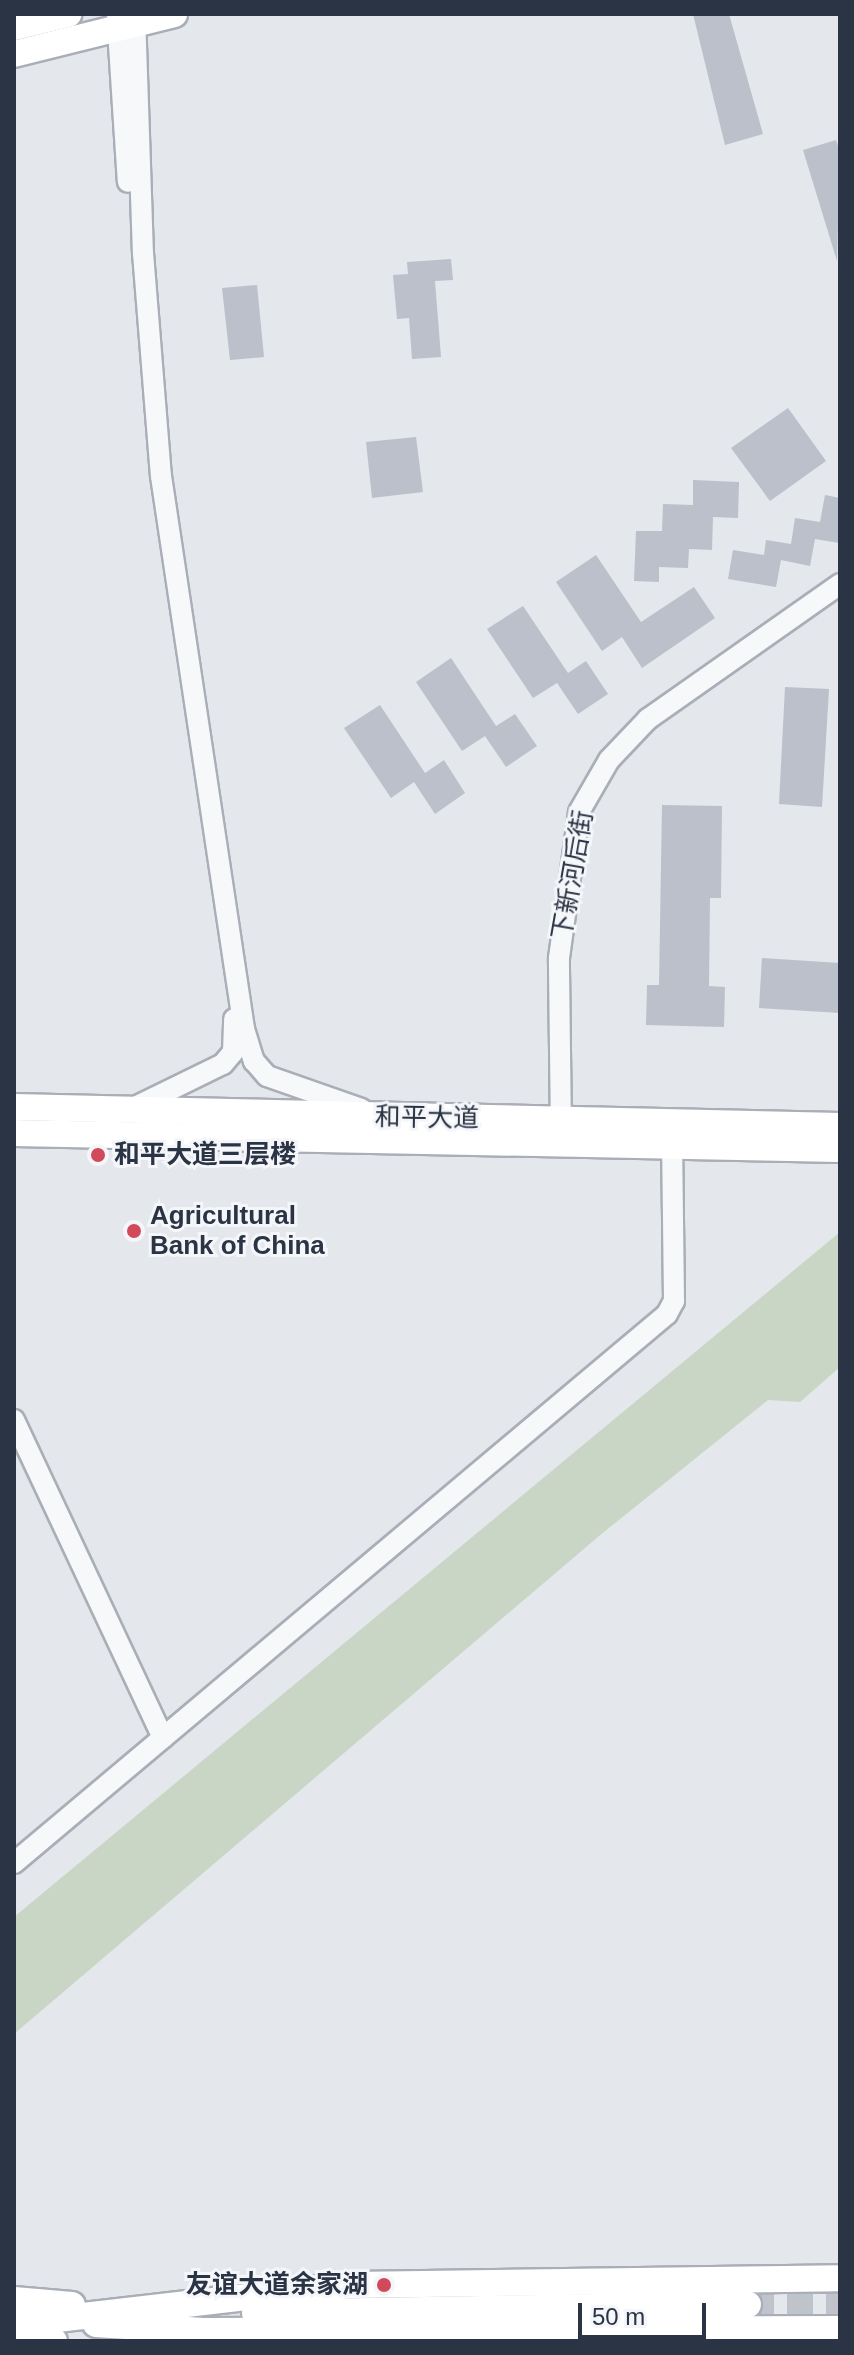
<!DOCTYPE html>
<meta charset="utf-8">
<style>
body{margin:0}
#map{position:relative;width:854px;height:2355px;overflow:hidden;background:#e4e7ec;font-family:Helvetica,"Noto Sans SC",sans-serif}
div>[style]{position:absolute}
.green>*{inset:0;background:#c9d6c5}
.building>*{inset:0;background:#bbc0ca}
.major-tunnel>*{height:26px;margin-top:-13px;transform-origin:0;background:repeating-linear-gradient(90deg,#bfc3cb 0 26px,transparent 0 39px)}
.roads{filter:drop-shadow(2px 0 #a9aeb7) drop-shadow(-2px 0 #a9aeb7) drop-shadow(0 2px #a9aeb7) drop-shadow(0 -2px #a9aeb7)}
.minor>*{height:20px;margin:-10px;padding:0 10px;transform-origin:10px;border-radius:10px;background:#f7f8fa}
.major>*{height:26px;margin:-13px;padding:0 13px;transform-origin:13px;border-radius:13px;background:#fff}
.dots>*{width:22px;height:22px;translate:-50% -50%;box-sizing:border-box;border:4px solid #f4f6f9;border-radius:50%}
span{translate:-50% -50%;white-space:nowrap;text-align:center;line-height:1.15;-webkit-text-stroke:6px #f4f6f9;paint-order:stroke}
.street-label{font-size:26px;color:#2b3445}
.poi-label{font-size:26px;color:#2b3445;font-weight:700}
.left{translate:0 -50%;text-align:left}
.right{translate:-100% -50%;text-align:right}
.frame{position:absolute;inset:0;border:16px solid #2b3445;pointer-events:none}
.scale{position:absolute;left:578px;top:2303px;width:128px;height:36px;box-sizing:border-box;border:4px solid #2b3445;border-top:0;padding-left:10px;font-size:24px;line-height:28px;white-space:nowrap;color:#2b3445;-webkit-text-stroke:6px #f4f6f9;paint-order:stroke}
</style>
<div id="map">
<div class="green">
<div style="clip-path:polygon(840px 1232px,840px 1367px,800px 1402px,768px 1400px,599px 1536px,14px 2034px,14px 1917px)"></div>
</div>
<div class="building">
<div style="clip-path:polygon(693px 14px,729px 14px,763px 134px,725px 145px)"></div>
<div style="clip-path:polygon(836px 140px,840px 152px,837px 261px,803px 150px)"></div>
<div style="clip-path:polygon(451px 259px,453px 280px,435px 281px,441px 357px,412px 359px,409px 318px,397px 319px,393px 275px,408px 274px,407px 262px)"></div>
<div style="clip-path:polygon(257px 285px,264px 357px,230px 360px,222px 288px)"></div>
<div style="clip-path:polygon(788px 408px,826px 461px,770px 501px,731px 448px)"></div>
<div style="clip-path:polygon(416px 437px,423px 492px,372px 498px,366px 442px)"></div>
<div style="clip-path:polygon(693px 480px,739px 482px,738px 518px,713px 517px,712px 550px,689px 549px,688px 568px,659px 567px,659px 582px,634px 581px,636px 531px,662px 531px,663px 504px,693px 505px)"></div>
<div style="clip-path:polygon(825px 495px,840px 498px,839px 543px,815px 539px,810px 566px,781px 560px,776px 587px,728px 579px,733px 550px,764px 555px,766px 540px,791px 544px,795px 518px,820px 522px)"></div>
<div style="clip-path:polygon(596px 555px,641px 622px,694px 587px,715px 618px,642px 668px,622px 637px,602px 651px,556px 582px)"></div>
<div style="clip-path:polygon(523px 606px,568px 673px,586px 661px,608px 694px,578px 714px,557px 683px,533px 698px,487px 629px)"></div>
<div style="clip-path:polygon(451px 658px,496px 726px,515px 714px,537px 746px,506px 767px,485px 736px,462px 751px,416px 682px)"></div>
<div style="clip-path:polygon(785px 687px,829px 689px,822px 807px,779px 804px)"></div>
<div style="clip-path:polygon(380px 705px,425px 773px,444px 760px,465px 793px,435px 814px,414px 782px,391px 798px,344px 728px)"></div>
<div style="clip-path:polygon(662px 805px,722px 806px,721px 898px,710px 898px,709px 986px,725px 987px,724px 1027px,646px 1025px,647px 985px,659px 985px)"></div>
<div style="clip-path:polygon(762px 958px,840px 963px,840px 1013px,759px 1008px)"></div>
</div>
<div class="major-tunnel">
<div style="left:748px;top:2304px;width:92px;rotate:-0.6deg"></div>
</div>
<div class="roads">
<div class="minor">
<div style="left:117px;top:14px;width:168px;rotate:86.3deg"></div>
<div style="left:135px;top:14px;width:239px;rotate:88.1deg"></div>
<div style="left:143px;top:253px;width:224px;rotate:85.4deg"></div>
<div style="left:161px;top:476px;width:559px;rotate:81.46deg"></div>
<div style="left:244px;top:1029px;width:34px;rotate:73deg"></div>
<div style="left:254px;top:1061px;width:20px;rotate:49deg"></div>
<div style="left:267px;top:1076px;width:100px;rotate:19.3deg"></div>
<div style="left:131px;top:1109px;width:102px;rotate:-26.1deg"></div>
<div style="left:223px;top:1064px;width:16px;rotate:-50deg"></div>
<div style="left:233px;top:1052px;width:33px;rotate:-88deg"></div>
<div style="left:561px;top:1132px;width:174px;rotate:-90.7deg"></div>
<div style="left:559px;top:958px;width:147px;rotate:-82.2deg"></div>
<div style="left:579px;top:812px;width:60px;rotate:-60deg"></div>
<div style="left:609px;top:760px;width:57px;rotate:-46.4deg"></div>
<div style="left:648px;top:719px;width:235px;rotate:-35.1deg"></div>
<div style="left:14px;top:1420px;width:351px;rotate:64.9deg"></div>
<div style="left:14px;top:1863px;width:853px;rotate:-40.05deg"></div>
<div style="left:667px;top:1314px;width:15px;rotate:-62deg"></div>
<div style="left:674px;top:1301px;width:155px;rotate:-90.7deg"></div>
</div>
<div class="major">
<div style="left:14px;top:27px;width:56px;rotate:-13.5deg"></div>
<div style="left:14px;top:54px;width:165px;rotate:-14deg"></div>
<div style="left:14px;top:1107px;width:826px;rotate:1.32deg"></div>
<div style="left:14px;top:1133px;width:826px;rotate:1.11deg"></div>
<div style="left:14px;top:2300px;width:58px;rotate:4.9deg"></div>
<div style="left:255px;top:2313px;width:493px;rotate:-1deg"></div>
<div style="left:14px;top:2324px;width:340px;rotate:-6.6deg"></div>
<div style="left:352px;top:2285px;width:488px;rotate:-0.8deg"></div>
<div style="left:96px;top:2324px;width:107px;rotate:3.7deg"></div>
<div style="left:203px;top:2331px;width:637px;rotate:-0.18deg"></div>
<div style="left:14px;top:2338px;width:40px;rotate:4.3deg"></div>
</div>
</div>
<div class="dots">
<div style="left:98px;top:1155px;background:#d1495b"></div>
<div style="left:134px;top:1231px;background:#d1495b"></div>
<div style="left:384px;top:2285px;background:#d1495b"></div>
</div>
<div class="street-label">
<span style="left:573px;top:875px;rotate:-80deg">下新河后街</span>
<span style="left:427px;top:1118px;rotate:1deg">和平大道</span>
</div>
<div class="poi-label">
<span class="left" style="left:114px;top:1155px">和平大道三层楼</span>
<span class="left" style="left:150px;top:1231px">Agricultural<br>Bank of China</span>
<span class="right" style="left:368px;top:2285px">友谊大道余家湖</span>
</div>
<div class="frame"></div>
<div class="scale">50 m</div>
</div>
